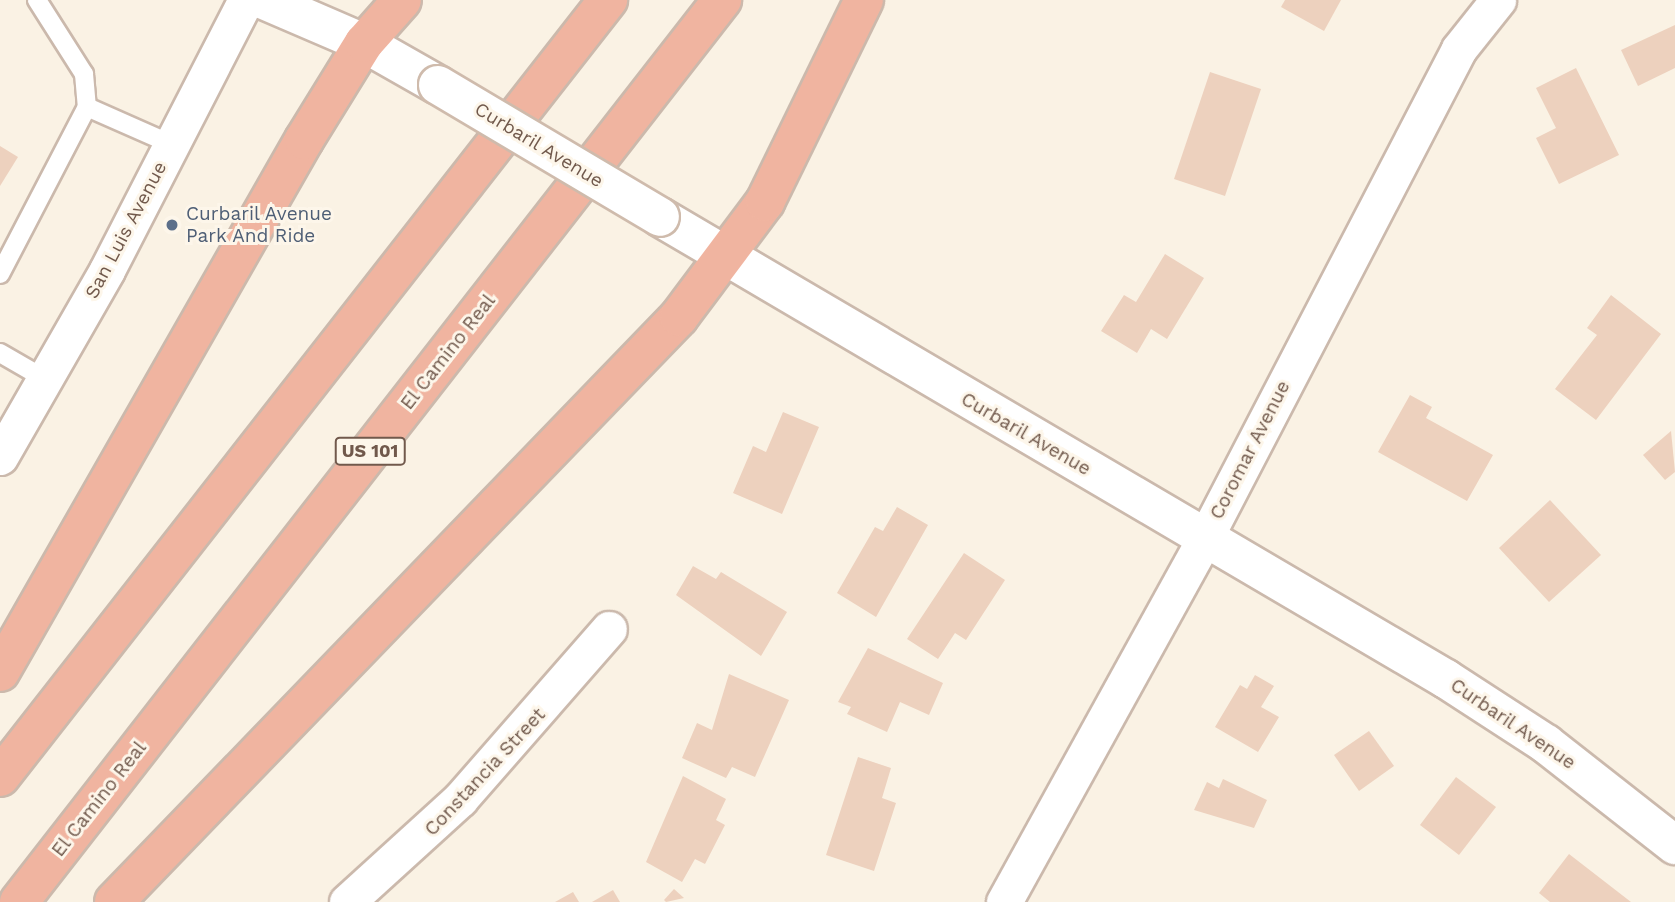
<!DOCTYPE html>
<style>
body{margin:0}
#map{position:relative;width:1675px;height:902px;overflow:hidden;background:#faf2e4;font-family:"Work Sans",sans-serif}
div>[style]{position:absolute}
.building>*{inset:0;background:#edd1be}
.roads{filter:drop-shadow(2px 0 #cbb9ac) drop-shadow(-2px 0 #cbb9ac) drop-shadow(0 2px #cbb9ac) drop-shadow(0 -2px #cbb9ac)}
.service>*{height:18px;margin:-9px;padding:0 9px;transform-origin:9px;border-radius:9px;background:#fff}
.minor>*{height:35px;margin:-17.5px;padding:0 17.5px;transform-origin:17.5px;border-radius:17.5px;background:#fff}
.secondary>*{height:38px;margin:-19px;padding:0 19px;transform-origin:19px;border-radius:19px;background:#fff}
.motorway>*{height:38px;margin:-19px;padding:0 19px;transform-origin:19px;border-radius:19px;background:#f0b4a0}
.bridges{filter:drop-shadow(2px 0 #cfbbac) drop-shadow(-2px 0 #cfbbac) drop-shadow(0 2px #cfbbac) drop-shadow(0 -2px #cfbbac)}
.secondary-bridge>*{height:38px;margin:-19px;padding:0 19px;transform-origin:19px;border-radius:19px;background:#fff}
.dots>*{width:19px;height:19px;translate:-50% -50%;box-sizing:border-box;border:4px solid #fdf6ea;border-radius:50%}
span{translate:-50% -50%;white-space:nowrap;text-align:center;line-height:1.15;-webkit-text-stroke:6px #fdf6ea;paint-order:stroke}
.shield-label span{padding:2px 5px;background:#fdf6ea;border:2px solid;border-radius:5px;-webkit-text-stroke-width:0}
.shield-label{font-size:18px;color:#71594c;font-weight:700}
.street-label{font-size:19px;color:#71594c}
.service-label{font-size:19px;color:#4e5e75}
.left{translate:0 -50%;text-align:left}
</style>
<div id="map">
<div class="building">
<div style="clip-path:polygon(1285px 0,1341px 0,1324px 31px,1281px 7px)"></div>
<div style="clip-path:polygon(1675px 25px,1675px 68px,1638px 86px,1621px 50px)"></div>
<div style="clip-path:polygon(1576px 68px,1619px 155px,1559px 184px,1536px 138px,1556px 128px,1536px 88px)"></div>
<div style="clip-path:polygon(1210px 72px,1261px 89px,1225px 196px,1174px 179px)"></div>
<div style="clip-path:polygon(0 146px,18px 157px,0 186px)"></div>
<div style="clip-path:polygon(1165px 254px,1204px 278px,1167px 339px,1151px 329px,1137px 353px,1101px 331px,1124px 295px,1136px 302px)"></div>
<div style="clip-path:polygon(1611px 295px,1661px 334px,1596px 420px,1555px 389px,1597px 335px,1587px 328px)"></div>
<div style="clip-path:polygon(1410px 395px,1432px 407px,1426px 418px,1493px 455px,1467px 501px,1378px 452px)"></div>
<div style="clip-path:polygon(783px 412px,819px 427px,782px 514px,733px 493px,753px 446px,766px 452px)"></div>
<div style="clip-path:polygon(1671px 431px,1675px 472px,1665px 480px,1643px 455px)"></div>
<div style="clip-path:polygon(1550px 500px,1601px 555px,1549px 602px,1499px 548px)"></div>
<div style="clip-path:polygon(897px 507px,928px 525px,876px 617px,837px 593px,875px 527px,883px 531px)"></div>
<div style="clip-path:polygon(964px 553px,1005px 580px,966px 640px,955px 633px,938px 659px,907px 639px)"></div>
<div style="clip-path:polygon(693px 566px,716px 579px,721px 572px,787px 612px,761px 656px,676px 595px)"></div>
<div style="clip-path:polygon(868px 648px,943px 683px,929px 715px,900px 702px,887px 732px,847px 714px,851px 707px,838px 702px)"></div>
<div style="clip-path:polygon(729px 674px,789px 700px,755px 777px,732px 767px,726px 778px,682px 758px,697px 723px,712px 730px)"></div>
<div style="clip-path:polygon(1255px 675px,1274px 686px,1261px 707px,1279px 717px,1258px 752px,1215px 727px,1240px 685px,1247px 689px)"></div>
<div style="clip-path:polygon(1369px 731px,1394px 766px,1359px 791px,1334px 755px)"></div>
<div style="clip-path:polygon(858px 757px,891px 768px,882px 798px,896px 803px,874px 871px,826px 855px)"></div>
<div style="clip-path:polygon(683px 776px,726px 799px,716px 820px,725px 825px,705px 864px,695px 859px,682px 882px,646px 862px)"></div>
<div style="clip-path:polygon(1456px 777px,1496px 807px,1459px 855px,1420px 825px)"></div>
<div style="clip-path:polygon(1223px 779px,1267px 800px,1254px 828px,1194px 810px,1207px 782px,1219px 788px)"></div>
<div style="clip-path:polygon(1569px 854px,1631px 902px,1550px 902px,1539px 893px)"></div>
<div style="clip-path:polygon(674px 889px,684px 898px,666px 902px,664px 900px)"></div>
<div style="clip-path:polygon(613px 890px,620px 902px,592px 902px)"></div>
<div style="clip-path:polygon(573px 892px,579px 902px,555px 902px)"></div>
</div>
<div class="roads">
<div class="service">
<div style="left:37px;top:0;width:88px;rotate:57.6deg"></div>
<div style="left:84px;top:74px;width:33px;rotate:85deg"></div>
<div style="left:87px;top:107px;width:92px;rotate:23.8deg"></div>
<div style="left:0;top:274px;width:188px;rotate:-62.5deg"></div>
<div style="left:0;top:353px;width:52px;rotate:30deg"></div>
</div>
<div class="minor">
<div style="left:0;top:457px;width:215px;rotate:-60.2deg"></div>
<div style="left:107px;top:270px;width:304px;rotate:-62.8deg"></div>
<div style="left:347px;top:902px;width:153px;rotate:-42.3deg"></div>
<div style="left:460px;top:799px;width:226px;rotate:-48.8deg"></div>
<div style="left:1004px;top:902px;width:416px;rotate:-61.1deg"></div>
<div style="left:1205px;top:538px;width:551px;rotate:-62.55deg"></div>
<div style="left:1459px;top:49px;width:63px;rotate:-51.5deg"></div>
</div>
<div class="secondary">
<div style="left:264px;top:0;width:109px;rotate:23.3deg"></div>
<div style="left:364px;top:43px;width:85px;rotate:29.6deg"></div>
<div style="left:660px;top:217px;width:912px;rotate:30.45deg"></div>
<div style="left:1446px;top:679px;width:119px;rotate:33deg"></div>
<div style="left:1546px;top:744px;width:164px;rotate:38.1deg"></div>
</div>
<div class="motorway">
<div style="left:0;top:672px;width:613px;rotate:-60.26deg"></div>
<div style="left:304px;top:140px;width:114px;rotate:-58.3deg"></div>
<div style="left:364px;top:43px;width:57px;rotate:-48.5deg"></div>
<div style="left:0;top:777px;width:987px;rotate:-51.96deg"></div>
<div style="left:19px;top:902px;width:1144px;rotate:-52.07deg"></div>
<div style="left:114px;top:902px;width:813px;rotate:-46deg"></div>
<div style="left:679px;top:317px;width:144px;rotate:-53.2deg"></div>
<div style="left:765px;top:202px;width:225px;rotate:-63.9deg"></div>
</div>
</div>
<div class="bridges">
<div class="secondary-bridge">
<div style="left:438px;top:85px;width:258px;rotate:30.7deg"></div>
</div>
</div>
<div class="dots">
<div style="left:172px;top:225px;background:#5c6f8a"></div>
</div>
<div class="shield-label">
<span style="left:370px;top:451px">US 101</span>
</div>
<div class="street-label">
<span style="left:539px;top:145px;rotate:31deg">Curbaril Avenue</span>
<span style="left:126px;top:230px;rotate:-62deg">San Luis Avenue</span>
<span style="left:448px;top:352px;rotate:-52deg">El Camino Real</span>
<span style="left:1026px;top:434px;rotate:30deg">Curbaril Avenue</span>
<span style="left:1250px;top:450px;rotate:-63deg">Coromar Avenue</span>
<span style="left:1513px;top:724px;rotate:34deg">Curbaril Avenue</span>
<span style="left:485px;top:772px;rotate:-47deg">Constancia Street</span>
<span style="left:99px;top:799px;rotate:-52deg">El Camino Real</span>
</div>
<div class="service-label">
<span class="left" style="left:186px;top:225px">Curbaril Avenue<br>Park And Ride</span>
</div>
</div>
